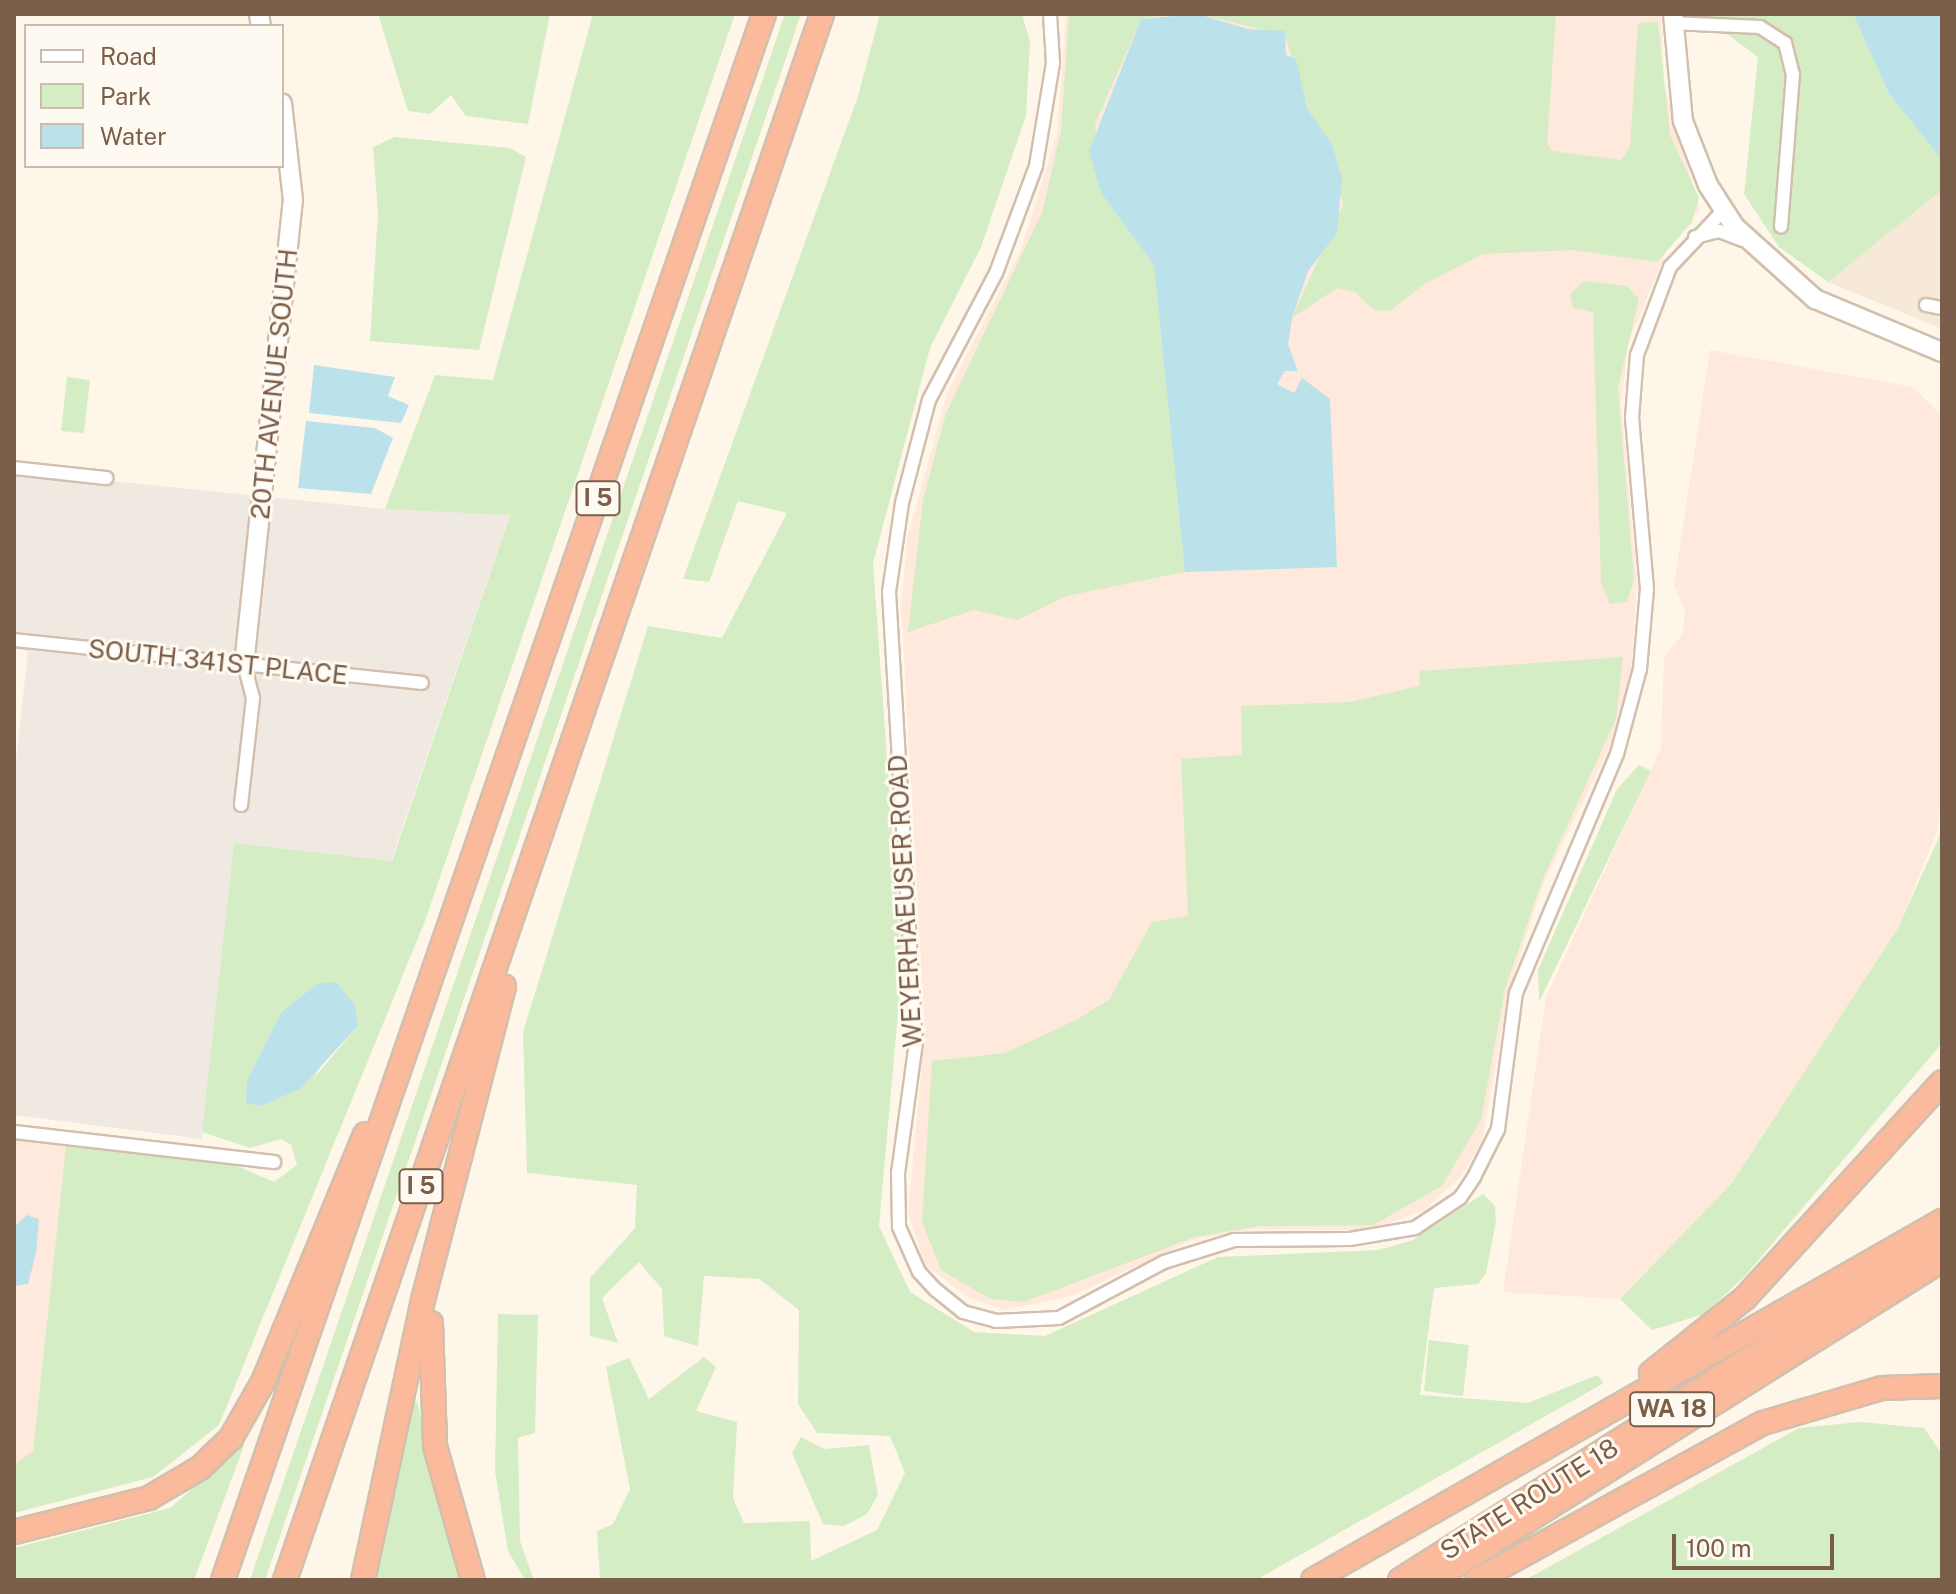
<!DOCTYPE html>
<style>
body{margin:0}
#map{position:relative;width:1956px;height:1594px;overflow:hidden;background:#fef7e9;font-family:"Public Sans",sans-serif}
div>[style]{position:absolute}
.residential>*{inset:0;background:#f6e9d7}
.commercial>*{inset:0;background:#ffe8dc}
.industrial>*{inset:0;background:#efe9e2}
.green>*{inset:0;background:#d4edc5}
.water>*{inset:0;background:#bbe1ea}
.roads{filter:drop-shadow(2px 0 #d2bfad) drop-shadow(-2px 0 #d2bfad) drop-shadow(0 2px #d2bfad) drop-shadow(0 -2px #d2bfad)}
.street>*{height:12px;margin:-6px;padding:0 6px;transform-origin:6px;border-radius:6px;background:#fff}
.secondary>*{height:18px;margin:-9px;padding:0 9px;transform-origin:9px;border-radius:9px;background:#fff}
.highway>*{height:22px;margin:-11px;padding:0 11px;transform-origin:11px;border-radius:11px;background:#fcba9c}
span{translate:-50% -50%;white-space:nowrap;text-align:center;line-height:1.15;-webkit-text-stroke:6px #fffaf1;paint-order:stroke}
.shield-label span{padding:2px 6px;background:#fffaf1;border:2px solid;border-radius:6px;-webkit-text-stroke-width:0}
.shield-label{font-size:24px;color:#7b5e4a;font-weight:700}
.street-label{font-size:26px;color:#7b5e4a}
.frame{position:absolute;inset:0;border:16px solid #7b5e4a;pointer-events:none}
.legend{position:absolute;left:24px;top:24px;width:260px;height:144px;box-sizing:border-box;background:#fffaf1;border:2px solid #cabcae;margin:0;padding:10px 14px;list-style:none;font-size:24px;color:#7b5e4a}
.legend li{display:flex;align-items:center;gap:16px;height:40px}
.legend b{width:40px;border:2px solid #cabcae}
.scale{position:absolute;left:1672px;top:1534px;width:162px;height:36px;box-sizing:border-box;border:4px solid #7b5e4a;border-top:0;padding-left:10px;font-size:24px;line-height:28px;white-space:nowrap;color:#7b5e4a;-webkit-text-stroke:6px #fffaf1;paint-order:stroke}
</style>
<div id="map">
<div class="residential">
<div style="clip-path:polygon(1942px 190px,1942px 329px,1828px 282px)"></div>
</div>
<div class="commercial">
<div style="clip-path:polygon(1066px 14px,1661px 14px,1664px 85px,1700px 210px,1671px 240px,1629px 341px,1621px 401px,1637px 581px,1631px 668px,1618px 729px,1542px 887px,1509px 990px,1482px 1141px,1461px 1177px,1424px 1210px,1370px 1230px,1252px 1229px,1193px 1240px,1074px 1295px,1006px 1310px,969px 1298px,925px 1265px,908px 1213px,925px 1030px,901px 605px,908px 535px,948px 391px,1021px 250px,1057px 134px)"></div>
<div style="clip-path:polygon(1710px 350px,1913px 387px,1942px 415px,1942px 797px,1936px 834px,1898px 928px,1732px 1183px,1620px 1299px,1503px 1292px,1546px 997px,1661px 748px,1664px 658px,1683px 633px,1685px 610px,1674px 585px)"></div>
<div style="clip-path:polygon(14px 1132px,67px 1138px,33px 1452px,14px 1465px)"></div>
</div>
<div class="industrial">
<div style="clip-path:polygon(14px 471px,385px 509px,510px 514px,391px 861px,234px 843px,202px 1139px,14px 1115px,14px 778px,28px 651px,14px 649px)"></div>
</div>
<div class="green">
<div style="clip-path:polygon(378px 14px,550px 14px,528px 124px,466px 116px,451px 95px,430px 114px,408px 111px)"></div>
<div style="clip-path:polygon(evenodd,593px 14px,735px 14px,425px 921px,219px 1425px,153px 1477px,14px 1513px,14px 1465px,33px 1451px,66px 1146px,235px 1165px,274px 1182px,297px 1165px,291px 1145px,281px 1139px,250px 1148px,202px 1132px,234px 843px,392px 861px,510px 515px,385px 509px,435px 375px,493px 380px,593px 14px,355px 1005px,358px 1026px,314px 1078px,355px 1005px)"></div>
<div style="clip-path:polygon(785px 14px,801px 14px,265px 1580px,250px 1580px)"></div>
<div style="clip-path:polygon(880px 14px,1022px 14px,1030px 42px,1026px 116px,981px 247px,930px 348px,873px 563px,902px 968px,879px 1226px,910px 1292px,974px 1332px,1045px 1336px,1218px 1257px,1378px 1250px,1411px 1241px,1483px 1194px,1495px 1206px,1496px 1221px,1486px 1273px,1478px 1284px,1434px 1288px,1420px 1395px,1528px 1403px,1597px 1375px,1604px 1383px,1256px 1580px,600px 1580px,597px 1531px,613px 1524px,630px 1489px,606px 1367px,629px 1358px,649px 1399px,704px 1357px,716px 1367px,696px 1411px,737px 1422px,733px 1498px,744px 1523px,810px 1521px,811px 1561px,877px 1530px,905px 1473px,890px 1436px,817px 1433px,798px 1404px,799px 1310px,759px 1279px,704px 1276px,698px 1346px,664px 1336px,662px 1289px,639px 1262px,602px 1298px,618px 1343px,590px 1336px,590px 1278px,635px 1228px,637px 1185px,527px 1173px,523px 1032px,648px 626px,722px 638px,787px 513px,738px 501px,709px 582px,683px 579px,858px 96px)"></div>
<div style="clip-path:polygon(1069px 14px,1172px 14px,1141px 19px,1095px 124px,1101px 193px,1154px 265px,1185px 572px,1066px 596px,1018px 620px,974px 610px,908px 632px,923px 500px,946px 413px,1043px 210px,1061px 130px)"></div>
<div style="clip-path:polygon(1198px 14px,1556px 14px,1547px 143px,1552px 151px,1621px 160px,1630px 147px,1638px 23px,1658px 22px,1670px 135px,1699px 198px,1692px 222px,1657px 262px,1572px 250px,1483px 254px,1424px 284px,1390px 311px,1374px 310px,1355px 292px,1337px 288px,1292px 318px,1343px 205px,1332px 144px,1307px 109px,1285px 35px)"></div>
<div style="clip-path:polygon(1700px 14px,1853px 14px,1889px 94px,1942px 160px,1942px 190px,1828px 282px,1779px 247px,1744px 194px,1758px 57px)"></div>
<div style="clip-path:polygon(395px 137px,510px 148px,526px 157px,479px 350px,370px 341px,378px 213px,373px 147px)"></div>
<div style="clip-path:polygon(1584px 281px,1627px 286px,1639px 299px,1618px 388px,1634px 580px,1627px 601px,1610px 604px,1601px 583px,1593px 312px,1573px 308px,1570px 294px)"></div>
<div style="clip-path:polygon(67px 377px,90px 380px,84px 433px,61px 431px)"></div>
<div style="clip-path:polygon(1623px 657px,1616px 719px,1542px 881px,1505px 989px,1481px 1120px,1442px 1186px,1373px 1225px,1259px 1226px,1195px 1237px,1024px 1302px,990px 1299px,941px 1270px,922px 1221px,932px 1061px,1005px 1053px,1074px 1021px,1109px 1000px,1152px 922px,1188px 916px,1181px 759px,1242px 755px,1241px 706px,1350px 702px,1419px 686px,1420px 671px)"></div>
<div style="clip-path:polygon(1639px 765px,1651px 771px,1539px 1002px,1538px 970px,1617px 789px)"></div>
<div style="clip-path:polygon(1942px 830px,1942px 1043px,1745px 1276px,1704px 1314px,1652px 1330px,1620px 1299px,1732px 1183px,1898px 928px)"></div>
<div style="clip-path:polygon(498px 1314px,538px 1315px,535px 1433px,518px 1438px,520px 1541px,534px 1580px,525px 1580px,508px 1551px,495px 1471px)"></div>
<div style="clip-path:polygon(1429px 1340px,1469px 1345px,1463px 1396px,1424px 1391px)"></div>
<div style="clip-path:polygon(417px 1401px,462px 1580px,371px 1580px,411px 1403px)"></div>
<div style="clip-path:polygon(1860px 1422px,1924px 1428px,1942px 1454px,1940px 1580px,1525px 1580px,1799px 1428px)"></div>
<div style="clip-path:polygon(801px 1437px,824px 1449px,869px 1445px,878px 1495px,867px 1514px,844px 1526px,823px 1524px,792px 1453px)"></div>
<div style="clip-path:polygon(245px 1443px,194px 1580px,14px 1580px,14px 1548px,170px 1508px)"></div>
</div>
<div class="water">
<div style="clip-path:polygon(1198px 14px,1248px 29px,1285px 31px,1286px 55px,1296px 59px,1307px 109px,1332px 144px,1342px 180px,1337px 233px,1308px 271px,1292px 318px,1288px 344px,1298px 371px,1285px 371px,1277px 384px,1294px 393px,1302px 378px,1330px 399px,1337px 567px,1185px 572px,1154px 265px,1101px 193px,1089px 151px,1141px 19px)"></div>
<div style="clip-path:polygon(1853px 14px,1942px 14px,1942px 160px,1889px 94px)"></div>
<div style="clip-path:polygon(314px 365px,395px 377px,388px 396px,409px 405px,401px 423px,309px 413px)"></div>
<div style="clip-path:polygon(306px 421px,375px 428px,393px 438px,371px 494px,298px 488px)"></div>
<div style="clip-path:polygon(336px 982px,355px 1005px,358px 1026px,300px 1089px,260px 1106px,246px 1103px,247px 1081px,281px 1013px,317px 984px)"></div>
<div style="clip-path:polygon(27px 1215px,39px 1219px,36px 1253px,28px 1284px,14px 1286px,14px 1227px)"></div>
</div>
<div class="roads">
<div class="street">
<div style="left:1050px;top:14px;width:49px;rotate:86.5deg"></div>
<div style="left:1053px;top:63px;width:104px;rotate:99.4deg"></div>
<div style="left:1036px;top:166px;width:114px;rotate:110.5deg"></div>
<div style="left:996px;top:273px;width:144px;rotate:117.8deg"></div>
<div style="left:929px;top:400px;width:106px;rotate:104.7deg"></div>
<div style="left:902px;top:503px;width:90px;rotate:98.3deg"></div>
<div style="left:889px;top:592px;width:451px;rotate:86.6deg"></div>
<div style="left:916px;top:1042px;width:132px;rotate:97.8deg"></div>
<div style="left:898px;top:1173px;width:54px;rotate:88.9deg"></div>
<div style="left:899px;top:1227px;width:49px;rotate:66deg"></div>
<div style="left:919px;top:1272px;width:25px;rotate:47deg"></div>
<div style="left:936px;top:1290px;width:35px;rotate:39deg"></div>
<div style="left:963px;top:1312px;width:34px;rotate:15deg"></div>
<div style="left:996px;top:1321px;width:63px;rotate:-2.7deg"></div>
<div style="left:1059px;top:1318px;width:119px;rotate:-28.1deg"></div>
<div style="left:1164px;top:1262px;width:73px;rotate:-17.4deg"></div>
<div style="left:1234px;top:1240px;width:116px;rotate:-0.5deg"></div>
<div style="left:1350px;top:1239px;width:66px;rotate:-9.6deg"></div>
<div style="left:1415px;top:1228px;width:54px;rotate:-33.7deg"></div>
<div style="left:1460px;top:1198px;width:25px;rotate:-56deg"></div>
<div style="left:1474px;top:1177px;width:54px;rotate:-63.4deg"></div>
<div style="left:1498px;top:1129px;width:137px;rotate:-82.5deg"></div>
<div style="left:1516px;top:993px;width:259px;rotate:-67.1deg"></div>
<div style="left:1617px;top:754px;width:88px;rotate:-74.9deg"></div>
<div style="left:1640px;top:669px;width:80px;rotate:-85deg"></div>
<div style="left:1647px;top:589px;width:172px;rotate:-95deg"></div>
<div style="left:1632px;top:418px;width:63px;rotate:-85.5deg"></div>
<div style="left:1637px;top:355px;width:94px;rotate:-69.4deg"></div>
<div style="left:1670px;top:267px;width:77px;rotate:-46.6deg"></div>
<div style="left:1672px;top:23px;width:88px;rotate:2.6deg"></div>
<div style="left:1760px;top:27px;width:30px;rotate:33deg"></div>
<div style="left:1785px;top:43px;width:32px;rotate:76deg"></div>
<div style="left:1793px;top:74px;width:153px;rotate:94.5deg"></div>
<div style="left:1695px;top:237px;width:25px;rotate:-14deg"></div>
<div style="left:1719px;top:231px;width:25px;rotate:21deg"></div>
<div style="left:1926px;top:305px;width:16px;rotate:11deg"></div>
<div style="left:14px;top:468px;width:93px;rotate:6.2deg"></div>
<div style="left:14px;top:640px;width:410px;rotate:6deg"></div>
<div style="left:241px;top:805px;width:108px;rotate:-83.6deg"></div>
<div style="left:253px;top:698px;width:34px;rotate:-105deg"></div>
<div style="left:14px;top:1132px;width:262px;rotate:6.6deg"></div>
</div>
<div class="secondary">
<div style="left:259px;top:14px;width:12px;rotate:81deg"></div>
<div style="left:1673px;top:14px;width:107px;rotate:84.7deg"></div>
<div style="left:1683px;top:121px;width:69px;rotate:68.7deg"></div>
<div style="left:1708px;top:185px;width:50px;rotate:57.3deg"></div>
<div style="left:1735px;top:227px;width:108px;rotate:42deg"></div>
<div style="left:1815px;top:299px;width:138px;rotate:22.7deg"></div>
<div style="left:244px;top:665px;width:468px;rotate:-84deg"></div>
<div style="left:293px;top:200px;width:97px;rotate:-96.5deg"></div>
</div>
<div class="highway">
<div style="left:431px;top:1323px;width:123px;rotate:88.1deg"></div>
<div style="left:435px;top:1446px;width:139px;rotate:74.2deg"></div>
<div style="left:1651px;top:1373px;width:120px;rotate:-38.6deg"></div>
<div style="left:1745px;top:1298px;width:292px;rotate:-47.6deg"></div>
<div style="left:14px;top:1532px;width:139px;rotate:-14.1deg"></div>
<div style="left:149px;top:1498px;width:59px;rotate:-30.5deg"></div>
<div style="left:200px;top:1468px;width:43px;rotate:-44.1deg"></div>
<div style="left:231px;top:1438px;width:64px;rotate:-60.3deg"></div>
<div style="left:263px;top:1382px;width:268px;rotate:-67.6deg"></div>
<div style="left:223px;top:1580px;width:1657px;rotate:-70.94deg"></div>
<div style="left:285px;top:1580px;width:1656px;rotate:-71.07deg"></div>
<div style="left:363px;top:1580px;width:286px;rotate:-77.9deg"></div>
<div style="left:423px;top:1300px;width:324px;rotate:-75.5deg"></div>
<div style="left:1313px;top:1580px;width:724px;rotate:-29.72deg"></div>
<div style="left:1400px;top:1580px;width:633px;rotate:-32.41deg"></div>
<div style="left:1433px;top:1580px;width:601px;rotate:-32.16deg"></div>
<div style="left:1477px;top:1580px;width:326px;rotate:-28.8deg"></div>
<div style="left:1763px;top:1423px;width:124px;rotate:-16.4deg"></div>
<div style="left:1882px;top:1388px;width:60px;rotate:-1.9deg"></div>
</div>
</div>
<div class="shield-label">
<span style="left:598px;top:498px">I 5</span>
<span style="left:421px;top:1186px">I 5</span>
<span style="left:1672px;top:1409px">WA 18</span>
</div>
<div class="street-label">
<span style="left:274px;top:384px;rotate:-84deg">20TH AVENUE SOUTH</span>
<span style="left:218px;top:662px;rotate:6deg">SOUTH 341ST PLACE</span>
<span style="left:905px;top:901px;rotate:-93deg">WEYERHAEUSER ROAD</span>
<span style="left:1529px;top:1499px;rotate:-32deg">STATE ROUTE 18</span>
</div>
<div class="frame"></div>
<ul class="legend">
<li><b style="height:10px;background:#fff"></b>Road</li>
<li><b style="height:22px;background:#d4edc5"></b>Park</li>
<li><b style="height:22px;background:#bbe1ea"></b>Water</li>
</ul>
<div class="scale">100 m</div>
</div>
